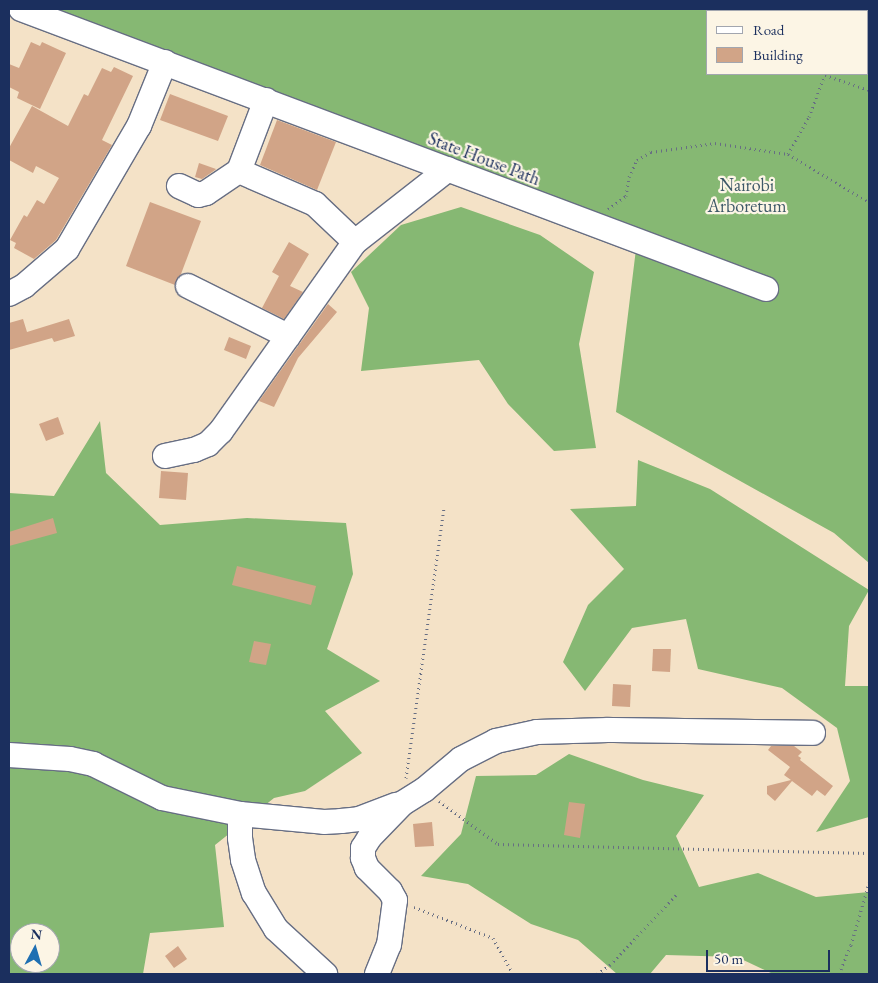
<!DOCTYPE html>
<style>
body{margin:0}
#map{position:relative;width:878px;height:983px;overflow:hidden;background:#f4e2c7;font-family:"EB Garamond",serif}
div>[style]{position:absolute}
.forest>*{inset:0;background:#86b873}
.building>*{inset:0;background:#d1a487}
.path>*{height:3px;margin-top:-1.5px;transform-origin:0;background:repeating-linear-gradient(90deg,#676e83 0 1px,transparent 0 5px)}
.roads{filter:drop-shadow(1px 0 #676e83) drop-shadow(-1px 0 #676e83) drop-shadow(0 1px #676e83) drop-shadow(0 -1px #676e83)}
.minor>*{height:24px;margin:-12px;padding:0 12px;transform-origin:12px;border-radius:12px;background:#fff}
span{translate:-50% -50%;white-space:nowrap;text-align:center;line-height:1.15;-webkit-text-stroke:4.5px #fcf5e5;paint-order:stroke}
.street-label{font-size:18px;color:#1b2f5e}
.park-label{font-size:18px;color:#3e5968}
.frame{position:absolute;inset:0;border:10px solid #1b2f5e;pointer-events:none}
.legend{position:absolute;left:706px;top:10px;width:162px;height:65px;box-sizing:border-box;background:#fcf5e5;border:1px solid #a2a6af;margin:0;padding:6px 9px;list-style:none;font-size:15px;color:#1b2f5e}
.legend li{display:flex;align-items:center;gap:10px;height:25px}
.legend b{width:25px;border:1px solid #a2a6af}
.north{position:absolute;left:10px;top:923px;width:50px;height:50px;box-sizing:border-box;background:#fcf5e5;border:1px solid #a2a6af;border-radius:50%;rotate:6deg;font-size:14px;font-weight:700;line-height:20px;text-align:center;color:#1b2f5e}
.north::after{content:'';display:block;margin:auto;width:18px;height:22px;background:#1f6fb2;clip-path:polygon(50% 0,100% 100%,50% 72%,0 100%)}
.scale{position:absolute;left:706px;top:950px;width:124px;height:22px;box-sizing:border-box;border:2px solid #1b2f5e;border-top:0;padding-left:6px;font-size:15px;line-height:18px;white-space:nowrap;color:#1b2f5e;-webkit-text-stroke:4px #fcf5e5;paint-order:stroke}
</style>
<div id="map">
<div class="forest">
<div style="clip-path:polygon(evenodd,30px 9px,869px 9px,869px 563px,834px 533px,616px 412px,636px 249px,30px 9px,707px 11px,867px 11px,867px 74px,707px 74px,707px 11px)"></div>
<div style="clip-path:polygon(461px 207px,540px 235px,594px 272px,579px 344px,596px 448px,554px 451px,508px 404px,479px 360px,361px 371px,369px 308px,351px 272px,401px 225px)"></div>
<div style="clip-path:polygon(evenodd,100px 421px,106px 473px,160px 525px,247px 518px,346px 523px,353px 574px,327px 649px,380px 681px,325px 711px,362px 753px,305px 791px,274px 798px,215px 845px,224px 927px,150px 933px,143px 974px,9px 974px,9px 493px,54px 496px,100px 421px,20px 933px,50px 933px,50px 963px,20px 963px,20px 933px)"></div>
<div style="clip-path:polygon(638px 460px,710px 489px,869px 590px,849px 626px,845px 686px,869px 686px,869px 817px,816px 832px,850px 781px,837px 728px,782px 688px,698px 669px,686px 619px,632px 628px,585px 691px,563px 662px,588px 605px,624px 569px,570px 509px,636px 506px)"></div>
<div style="clip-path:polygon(569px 754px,643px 780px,704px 795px,676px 836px,699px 887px,758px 873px,816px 897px,869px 892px,869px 974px,773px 974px,737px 957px,666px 955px,650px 974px,617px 974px,578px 940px,531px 924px,468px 884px,421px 876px,461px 834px,476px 776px,536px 775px)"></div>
</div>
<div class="building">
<div style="clip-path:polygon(31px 42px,40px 46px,42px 42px,66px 53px,40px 109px,17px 98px,19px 92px,9px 87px,9px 64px,19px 68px)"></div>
<div style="clip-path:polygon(114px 67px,133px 76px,102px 140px,112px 145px,56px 240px,34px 259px,14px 248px,16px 243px,10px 240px,24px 215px,27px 217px,37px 200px,44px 204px,59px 178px,36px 166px,33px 173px,9px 160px,9px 148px,32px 106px,68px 126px,84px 94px,88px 96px,102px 68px,111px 72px)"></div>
<div style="clip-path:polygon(170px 94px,228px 116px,218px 141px,160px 120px)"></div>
<div style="clip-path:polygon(277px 120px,336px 142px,317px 190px,260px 165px)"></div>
<div style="clip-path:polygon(199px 163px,216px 169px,215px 170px,202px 179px,195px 177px)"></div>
<div style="clip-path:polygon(150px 202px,201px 221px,181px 274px,175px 285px,126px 266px)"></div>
<div style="clip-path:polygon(289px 242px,309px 254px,290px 286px,303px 292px,284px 319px,262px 308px,279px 276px,272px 272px)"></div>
<div style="clip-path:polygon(328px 304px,337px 312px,298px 358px,274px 407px,259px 401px)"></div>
<div style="clip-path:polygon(23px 319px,27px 332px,69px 319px,75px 336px,54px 342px,52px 338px,9px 350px,9px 323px)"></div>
<div style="clip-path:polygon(229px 337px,251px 346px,246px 359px,224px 350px)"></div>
<div style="clip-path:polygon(58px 417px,64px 434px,46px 441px,39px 424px)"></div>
<div style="clip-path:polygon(161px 471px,188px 473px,186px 500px,159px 498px)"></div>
<div style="clip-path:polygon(53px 518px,57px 533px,9px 546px,9px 532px)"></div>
<div style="clip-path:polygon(237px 566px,316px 586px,311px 605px,232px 585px)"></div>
<div style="clip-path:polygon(254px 641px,271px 644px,266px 665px,249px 662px)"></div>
<div style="clip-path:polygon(653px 649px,671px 649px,670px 672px,652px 671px)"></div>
<div style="clip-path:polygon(613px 684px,631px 685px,630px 707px,612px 706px)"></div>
<div style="clip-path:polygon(771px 746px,794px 746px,802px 752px,798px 756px,801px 758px,800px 760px,833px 786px,825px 796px,817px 790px,812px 796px,792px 781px,775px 801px,767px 794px,767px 786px,791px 780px,784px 775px,790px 767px,768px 750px)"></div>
<div style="clip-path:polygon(569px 802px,585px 804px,580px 838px,564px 835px)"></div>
<div style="clip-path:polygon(432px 822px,434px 846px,415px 847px,413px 824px)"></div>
<div style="clip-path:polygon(178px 946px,187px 959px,174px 968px,165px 956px)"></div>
</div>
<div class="path">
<div style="left:867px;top:21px;width:2px;rotate:-27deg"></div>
<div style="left:825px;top:75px;width:46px;rotate:18.8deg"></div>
<div style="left:788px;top:154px;width:43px;rotate:-60.4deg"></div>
<div style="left:809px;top:117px;width:46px;rotate:-69.6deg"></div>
<div style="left:608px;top:209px;width:22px;rotate:-36deg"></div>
<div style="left:626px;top:196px;width:19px;rotate:-81deg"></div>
<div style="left:629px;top:177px;width:19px;rotate:-65deg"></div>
<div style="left:637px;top:160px;width:16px;rotate:-30deg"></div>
<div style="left:651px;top:152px;width:65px;rotate:-8deg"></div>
<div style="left:715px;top:143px;width:74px;rotate:8.6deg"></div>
<div style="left:788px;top:154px;width:94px;rotate:30.7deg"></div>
<div style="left:406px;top:778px;width:273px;rotate:-82deg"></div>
<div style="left:439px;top:801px;width:73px;rotate:36.1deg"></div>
<div style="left:498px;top:844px;width:371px;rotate:1.4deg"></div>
<div style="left:414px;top:907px;width:85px;rotate:21.4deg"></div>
<div style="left:493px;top:938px;width:41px;rotate:60.9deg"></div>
<div style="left:597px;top:974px;width:16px;rotate:-35deg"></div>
<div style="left:610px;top:965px;width:98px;rotate:-46.7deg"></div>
<div style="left:839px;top:974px;width:31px;rotate:-68deg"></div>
<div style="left:851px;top:945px;width:65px;rotate:-73.8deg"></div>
</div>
<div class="roads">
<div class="minor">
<div style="left:21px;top:9px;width:796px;rotate:20.6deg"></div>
<div style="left:266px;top:100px;width:76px;rotate:110.8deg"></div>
<div style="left:239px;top:171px;width:83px;rotate:23.5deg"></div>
<div style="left:315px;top:204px;width:55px;rotate:43.5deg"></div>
<div style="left:355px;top:242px;width:118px;rotate:-38.1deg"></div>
<div style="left:179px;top:186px;width:21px;rotate:25deg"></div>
<div style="left:198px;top:195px;width:8px;rotate:-14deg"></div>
<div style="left:206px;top:193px;width:40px;rotate:-34deg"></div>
<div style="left:188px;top:286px;width:112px;rotate:26.6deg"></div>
<div style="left:9px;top:294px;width:17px;rotate:-28deg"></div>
<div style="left:24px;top:286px;width:57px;rotate:-40.7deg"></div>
<div style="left:67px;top:249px;width:143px;rotate:-59.7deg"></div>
<div style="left:139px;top:126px;width:69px;rotate:-67.9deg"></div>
<div style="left:165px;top:456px;width:30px;rotate:-12deg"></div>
<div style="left:194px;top:450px;width:15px;rotate:-23deg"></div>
<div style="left:208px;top:444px;width:18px;rotate:-45deg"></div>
<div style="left:221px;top:431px;width:232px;rotate:-54.7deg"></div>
<div style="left:9px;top:755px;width:61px;rotate:3.8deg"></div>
<div style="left:70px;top:759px;width:24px;rotate:12deg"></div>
<div style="left:93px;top:764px;width:77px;rotate:26.2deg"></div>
<div style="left:162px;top:798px;width:80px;rotate:11.6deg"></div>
<div style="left:240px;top:814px;width:84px;rotate:5.4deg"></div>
<div style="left:324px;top:822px;width:17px;rotate:-3deg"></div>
<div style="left:341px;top:821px;width:18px;rotate:-6deg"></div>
<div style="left:359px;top:819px;width:40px;rotate:-21deg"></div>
<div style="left:240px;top:814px;width:24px;rotate:90deg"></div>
<div style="left:240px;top:838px;width:22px;rotate:82deg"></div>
<div style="left:243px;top:860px;width:35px;rotate:72deg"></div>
<div style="left:254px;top:893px;width:42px;rotate:58.6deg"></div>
<div style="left:276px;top:929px;width:67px;rotate:42.6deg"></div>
<div style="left:377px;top:974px;width:31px;rotate:-68deg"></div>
<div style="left:389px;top:945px;width:45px;rotate:-82.4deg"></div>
<div style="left:395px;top:900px;width:10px;rotate:-119deg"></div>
<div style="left:390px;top:891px;width:33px;rotate:-135deg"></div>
<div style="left:367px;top:868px;width:11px;rotate:-112deg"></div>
<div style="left:363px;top:858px;width:10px;rotate:-90deg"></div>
<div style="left:363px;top:848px;width:13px;rotate:-58deg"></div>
<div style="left:370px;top:837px;width:47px;rotate:-45.9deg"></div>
<div style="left:403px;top:803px;width:25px;rotate:-32deg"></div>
<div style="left:424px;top:790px;width:48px;rotate:-40deg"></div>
<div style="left:461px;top:759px;width:39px;rotate:-27deg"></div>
<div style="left:496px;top:741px;width:42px;rotate:-12.4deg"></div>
<div style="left:537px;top:732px;width:71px;rotate:-1.6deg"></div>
<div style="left:608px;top:730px;width:205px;rotate:0.8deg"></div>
</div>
</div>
<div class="street-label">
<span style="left:484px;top:159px;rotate:21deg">State House Path</span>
</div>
<div class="park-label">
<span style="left:747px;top:196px">Nairobi<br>Arboretum</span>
</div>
<div class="frame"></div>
<ul class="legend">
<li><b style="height:6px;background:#fff"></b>Road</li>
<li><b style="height:14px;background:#d1a487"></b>Building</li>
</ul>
<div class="north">N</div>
<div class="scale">50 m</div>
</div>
